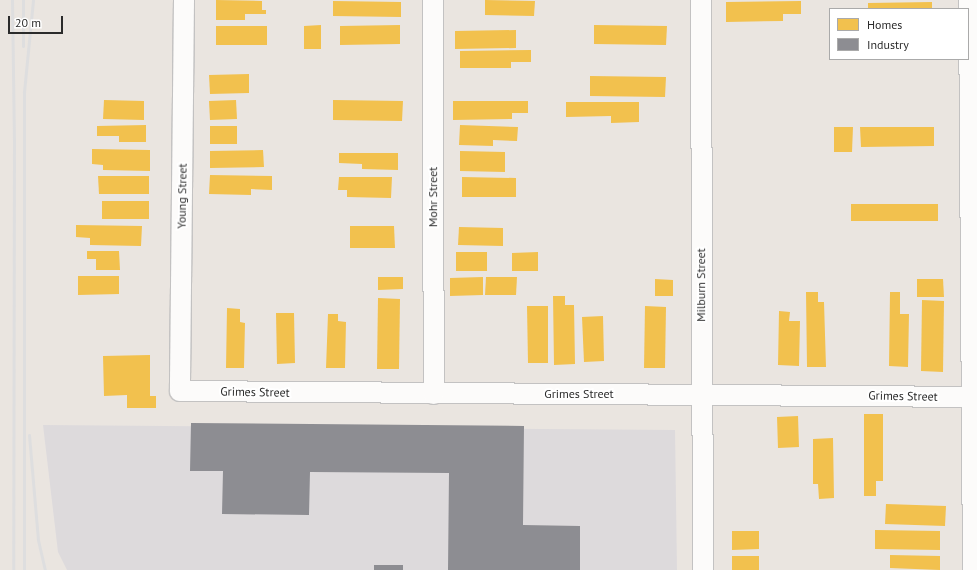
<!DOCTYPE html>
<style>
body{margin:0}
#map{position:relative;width:977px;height:570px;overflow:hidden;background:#eae5e0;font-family:"PT Sans",sans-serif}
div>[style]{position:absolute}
.industrial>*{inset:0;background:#dddadc}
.homes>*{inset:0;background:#f2c14e}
.industry>*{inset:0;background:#8d8d92}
.roads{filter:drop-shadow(1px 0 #c3c2c2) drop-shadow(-1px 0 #c3c2c2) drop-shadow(0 1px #c3c2c2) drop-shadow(0 -1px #c3c2c2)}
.minor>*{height:20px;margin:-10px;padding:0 10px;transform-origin:10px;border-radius:10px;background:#fcfbfa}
.rail>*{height:3px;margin:-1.5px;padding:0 1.5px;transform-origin:1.5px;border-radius:1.5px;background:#dededf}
span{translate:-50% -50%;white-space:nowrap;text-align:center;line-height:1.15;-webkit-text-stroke:4px #fff;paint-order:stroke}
.street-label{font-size:12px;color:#2b2b2b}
.legend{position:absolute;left:829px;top:8px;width:140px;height:52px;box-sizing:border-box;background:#fff;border:1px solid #aaa;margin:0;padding:5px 7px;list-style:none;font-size:12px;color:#2b2b2b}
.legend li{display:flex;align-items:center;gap:8px;height:20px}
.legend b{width:20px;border:1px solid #aaa}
.scale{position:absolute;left:8px;top:16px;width:55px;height:18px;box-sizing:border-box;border:2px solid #2b2b2b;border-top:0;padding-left:5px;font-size:12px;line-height:14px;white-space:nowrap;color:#2b2b2b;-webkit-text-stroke:3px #fff;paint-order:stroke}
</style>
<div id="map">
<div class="industrial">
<div style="clip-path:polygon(43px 425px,675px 430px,677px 570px,67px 570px,58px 552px)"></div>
</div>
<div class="homes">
<div style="clip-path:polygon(216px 0,262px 1px,262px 10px,266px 10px,266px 14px,245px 14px,245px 20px,216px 20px)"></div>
<div style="clip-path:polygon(485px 0,535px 1px,534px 16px,485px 15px)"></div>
<div style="clip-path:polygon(333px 1px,401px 2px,401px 17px,333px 16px)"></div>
<div style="clip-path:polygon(801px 1px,801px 14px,783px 14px,783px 21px,726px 22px,726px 2px)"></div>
<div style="clip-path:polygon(932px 2px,932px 9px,868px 9px,868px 3px)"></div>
<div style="clip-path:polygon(321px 25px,321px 49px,304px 49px,304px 26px)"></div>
<div style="clip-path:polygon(400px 25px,400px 44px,340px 45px,340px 26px)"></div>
<div style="clip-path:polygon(594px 25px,667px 26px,666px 45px,594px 44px)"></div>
<div style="clip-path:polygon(216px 26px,267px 26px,267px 45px,216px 45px)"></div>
<div style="clip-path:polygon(516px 30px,516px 48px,455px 49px,455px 31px)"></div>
<div style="clip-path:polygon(531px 50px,531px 62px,511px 62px,511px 68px,460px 68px,460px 51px)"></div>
<div style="clip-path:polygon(249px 74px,249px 93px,210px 94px,209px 75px)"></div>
<div style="clip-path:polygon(590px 76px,666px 77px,665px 97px,590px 96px)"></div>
<div style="clip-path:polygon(104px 100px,144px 101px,144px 120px,103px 119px)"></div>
<div style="clip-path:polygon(236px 100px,237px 119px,210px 120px,209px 101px)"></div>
<div style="clip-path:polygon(333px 100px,403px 101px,402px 121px,333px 120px)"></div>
<div style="clip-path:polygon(453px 101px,528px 101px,528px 113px,512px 113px,512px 119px,453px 120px)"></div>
<div style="clip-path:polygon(566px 102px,639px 102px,639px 122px,611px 123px,611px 116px,566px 117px)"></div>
<div style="clip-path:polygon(146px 125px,146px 142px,119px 142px,119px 136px,97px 136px,97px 126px)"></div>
<div style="clip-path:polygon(460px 125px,518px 127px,517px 141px,493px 140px,493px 146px,459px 145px)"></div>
<div style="clip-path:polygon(210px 126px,237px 126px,237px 144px,210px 144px)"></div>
<div style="clip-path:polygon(834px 127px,853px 127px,852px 152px,834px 152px)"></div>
<div style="clip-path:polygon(860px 127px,934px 127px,934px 146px,861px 147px)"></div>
<div style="clip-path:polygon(92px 149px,150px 150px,150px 171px,103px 170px,103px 165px,92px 164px)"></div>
<div style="clip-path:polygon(263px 150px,264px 167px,210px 168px,210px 151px)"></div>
<div style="clip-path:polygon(460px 151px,505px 152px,505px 172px,460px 171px)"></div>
<div style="clip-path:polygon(339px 153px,398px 153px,398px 170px,362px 169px,362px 164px,339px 163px)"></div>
<div style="clip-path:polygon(210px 175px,272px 176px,272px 190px,251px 189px,251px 195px,209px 194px)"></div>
<div style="clip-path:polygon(98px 176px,149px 176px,149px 194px,99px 194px)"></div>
<div style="clip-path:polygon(339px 177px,392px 177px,391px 198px,347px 197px,347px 190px,338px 190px)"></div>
<div style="clip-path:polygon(462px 177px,516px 178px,516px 197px,462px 197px)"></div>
<div style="clip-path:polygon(102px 201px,149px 201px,149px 219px,102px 219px)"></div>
<div style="clip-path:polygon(851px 204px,938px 204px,938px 221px,851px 221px)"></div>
<div style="clip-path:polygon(76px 225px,142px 226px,141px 246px,90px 245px,90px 238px,76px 237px)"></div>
<div style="clip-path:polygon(350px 226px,394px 226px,395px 248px,350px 248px)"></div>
<div style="clip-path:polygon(459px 227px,503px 228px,503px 246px,458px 245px)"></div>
<div style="clip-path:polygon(87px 251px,119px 251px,120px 270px,96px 270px,96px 259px,87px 259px)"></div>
<div style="clip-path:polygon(456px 252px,487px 252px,487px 271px,456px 271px)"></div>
<div style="clip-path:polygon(538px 252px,538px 271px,512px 271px,512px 253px)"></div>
<div style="clip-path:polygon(78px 276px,119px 276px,119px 294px,78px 295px)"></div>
<div style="clip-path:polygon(378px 277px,403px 277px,403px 289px,378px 290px)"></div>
<div style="clip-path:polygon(483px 277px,483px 295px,450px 296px,450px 278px)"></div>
<div style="clip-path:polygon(486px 277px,517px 277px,516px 295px,485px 295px)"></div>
<div style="clip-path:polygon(655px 279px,673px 280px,673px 296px,655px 296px)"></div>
<div style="clip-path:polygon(917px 279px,943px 279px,944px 297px,917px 297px)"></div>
<div style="clip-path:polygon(806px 292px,818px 292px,818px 302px,824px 302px,826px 367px,807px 367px)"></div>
<div style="clip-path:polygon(890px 292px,900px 292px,900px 314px,909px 314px,908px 367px,889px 366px)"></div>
<div style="clip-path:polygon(553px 296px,565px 296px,565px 305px,574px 305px,575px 364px,554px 365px)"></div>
<div style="clip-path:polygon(378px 298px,400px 299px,399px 369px,377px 369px)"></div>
<div style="clip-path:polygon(922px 300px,944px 301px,943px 372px,921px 371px)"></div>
<div style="clip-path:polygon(527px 306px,548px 306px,548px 363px,528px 363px)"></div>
<div style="clip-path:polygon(645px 306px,666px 307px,665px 368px,644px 368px)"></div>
<div style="clip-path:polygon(227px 308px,240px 309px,240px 322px,245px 323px,244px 368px,226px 368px)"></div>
<div style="clip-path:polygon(779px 311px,790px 312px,789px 321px,800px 321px,799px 366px,778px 365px)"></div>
<div style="clip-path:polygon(276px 313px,294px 313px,295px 363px,277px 364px)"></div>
<div style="clip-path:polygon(328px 314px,338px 314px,338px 321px,346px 322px,345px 368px,326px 368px)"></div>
<div style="clip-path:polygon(603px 316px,604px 361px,584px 362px,582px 317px)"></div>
<div style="clip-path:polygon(150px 355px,150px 396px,156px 396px,156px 408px,127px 408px,127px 395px,104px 396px,103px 356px)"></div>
<div style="clip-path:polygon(864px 414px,883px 414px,883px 481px,876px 481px,876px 496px,864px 496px)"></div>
<div style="clip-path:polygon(798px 416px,799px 447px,778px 448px,777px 417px)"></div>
<div style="clip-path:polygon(833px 438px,834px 498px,819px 499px,818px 484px,813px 484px,813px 439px)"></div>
<div style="clip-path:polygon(886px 504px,946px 506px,945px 526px,885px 524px)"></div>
<div style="clip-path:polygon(875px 530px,940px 531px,940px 550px,875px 549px)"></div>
<div style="clip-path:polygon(732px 531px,759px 531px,759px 549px,732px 550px)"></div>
<div style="clip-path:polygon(890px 555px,940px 556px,940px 570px,890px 568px)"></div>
<div style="clip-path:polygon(732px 556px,759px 556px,759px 570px,732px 570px)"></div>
</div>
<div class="industry">
<div style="clip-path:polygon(191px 423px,524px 426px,523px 525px,580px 526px,580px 570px,448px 570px,449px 473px,310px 472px,309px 515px,222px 514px,223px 471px,190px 471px)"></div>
<div style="clip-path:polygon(374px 565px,403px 565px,403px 570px,374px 570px)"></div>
</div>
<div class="roads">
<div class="minor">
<div style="left:184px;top:0;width:391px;rotate:90.6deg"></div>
<div style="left:180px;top:391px;width:797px;rotate:0.43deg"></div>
<div style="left:433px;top:0;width:394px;rotate:89.9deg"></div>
<div style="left:701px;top:0;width:570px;rotate:89.8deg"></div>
<div style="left:969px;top:0;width:570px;rotate:89.6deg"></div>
</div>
</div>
<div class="rail">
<div style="left:12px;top:0;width:139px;rotate:89.2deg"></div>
<div style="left:14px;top:139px;width:431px;rotate:90.1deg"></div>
<div style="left:23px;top:0;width:46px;rotate:90deg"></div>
<div style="left:29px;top:435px;width:105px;rotate:85.1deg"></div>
<div style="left:38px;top:540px;width:31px;rotate:77deg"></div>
<div style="left:24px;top:570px;width:478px;rotate:-90deg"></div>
<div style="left:24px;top:92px;width:92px;rotate:-84.4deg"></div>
</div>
<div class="street-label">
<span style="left:182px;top:196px;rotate:-89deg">Young Street</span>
<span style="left:433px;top:197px;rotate:-90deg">Mohr Street</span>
<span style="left:701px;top:285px;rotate:-90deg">Milburn Street</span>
<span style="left:255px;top:392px;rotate:1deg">Grimes Street</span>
<span style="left:579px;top:394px">Grimes Street</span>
<span style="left:903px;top:396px;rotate:1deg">Grimes Street</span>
</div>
<ul class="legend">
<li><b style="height:11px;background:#f2c14e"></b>Homes</li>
<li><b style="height:11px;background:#8d8d92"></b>Industry</li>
</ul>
<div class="scale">20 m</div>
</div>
